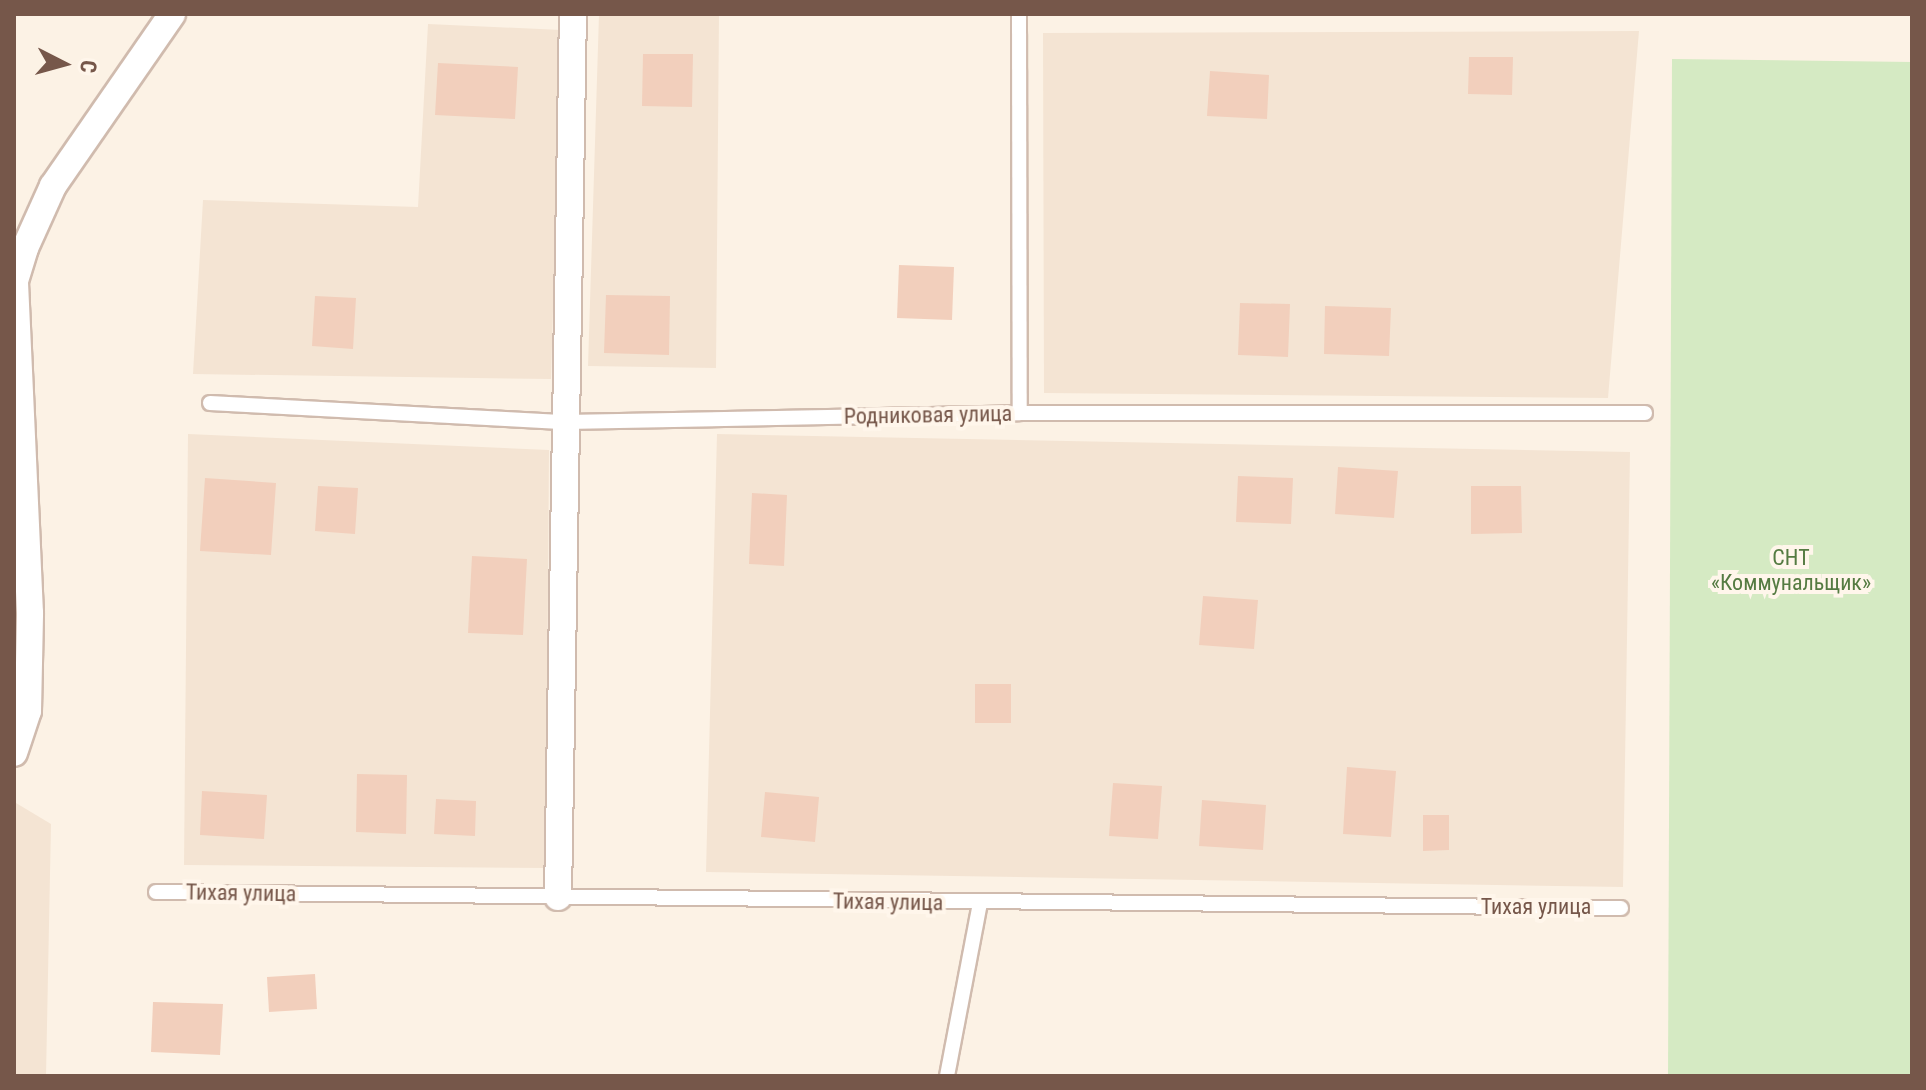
<!DOCTYPE html>
<meta charset="utf-8">
<style>
body{margin:0}
#map{position:relative;width:1926px;height:1090px;overflow:hidden;background:#fcf2e5;font-family:"Roboto Condensed",sans-serif}
div>[style]{position:absolute}
.residential>*{inset:0;background:#f4e4d3}
.green>*{inset:0;background:#d5eac3}
.building>*{inset:0;background:#f2cfbc}
.roads{filter:drop-shadow(2px 0 #d0bbae) drop-shadow(-2px 0 #d0bbae) drop-shadow(0 2px #d0bbae) drop-shadow(0 -2px #d0bbae)}
.service>*{height:14px;margin:-7px;padding:0 7px;transform-origin:7px;border-radius:7px;background:#fff}
.minor>*{height:26px;margin:-13px;padding:0 13px;transform-origin:13px;border-radius:13px;background:#fff}
span{translate:-50% -50%;white-space:nowrap;text-align:center;line-height:1.15;-webkit-text-stroke:8px #fff6eb;paint-order:stroke}
.street-label{font-size:22px;color:#76574a}
.park-label{font-size:22px;color:#557b42}
.frame{position:absolute;inset:0;border:16px solid #76574a;pointer-events:none}
.north{position:absolute;left:24px;top:24px;width:80px;height:80px;-webkit-text-stroke:6px #fff6eb;paint-order:stroke;rotate:96deg;font-size:22px;font-weight:700;line-height:32px;text-align:center;color:#76574a}
.north::after{content:'';display:block;margin:auto;width:28px;height:36px;background:#76574a;clip-path:polygon(50% 0,100% 100%,50% 72%,0 100%)}
</style>
<div id="map">
<div class="residential">
<div style="clip-path:polygon(599px 14px,719px 15px,716px 368px,588px 366px)"></div>
<div style="clip-path:polygon(428px 24px,561px 30px,551px 379px,193px 374px,203px 200px,418px 207px)"></div>
<div style="clip-path:polygon(1639px 31px,1608px 398px,1044px 393px,1043px 33px)"></div>
<div style="clip-path:polygon(188px 434px,549px 450px,546px 868px,184px 865px)"></div>
<div style="clip-path:polygon(717px 434px,1630px 452px,1623px 887px,706px 872px)"></div>
<div style="clip-path:polygon(16px 803px,51px 824px,46px 1076px,14px 1076px)"></div>
</div>
<div class="green">
<div style="clip-path:polygon(1672px 59px,1912px 62px,1912px 1076px,1668px 1076px)"></div>
</div>
<div class="building">
<div style="clip-path:polygon(643px 54px,693px 54px,692px 107px,642px 106px)"></div>
<div style="clip-path:polygon(1469px 57px,1513px 57px,1512px 95px,1468px 94px)"></div>
<div style="clip-path:polygon(438px 63px,518px 67px,515px 119px,435px 115px)"></div>
<div style="clip-path:polygon(1210px 71px,1269px 75px,1267px 119px,1207px 116px)"></div>
<div style="clip-path:polygon(899px 265px,954px 267px,952px 320px,897px 318px)"></div>
<div style="clip-path:polygon(606px 295px,670px 296px,669px 355px,604px 353px)"></div>
<div style="clip-path:polygon(315px 296px,356px 298px,353px 349px,312px 346px)"></div>
<div style="clip-path:polygon(1240px 303px,1290px 304px,1288px 357px,1238px 355px)"></div>
<div style="clip-path:polygon(1325px 306px,1391px 308px,1389px 356px,1324px 354px)"></div>
<div style="clip-path:polygon(1338px 467px,1398px 471px,1394px 518px,1335px 514px)"></div>
<div style="clip-path:polygon(1238px 476px,1293px 478px,1291px 524px,1236px 522px)"></div>
<div style="clip-path:polygon(205px 478px,276px 483px,271px 555px,200px 551px)"></div>
<div style="clip-path:polygon(318px 486px,358px 488px,355px 534px,315px 531px)"></div>
<div style="clip-path:polygon(1471px 486px,1521px 486px,1522px 533px,1471px 534px)"></div>
<div style="clip-path:polygon(752px 493px,787px 495px,784px 566px,749px 564px)"></div>
<div style="clip-path:polygon(472px 556px,527px 559px,523px 635px,468px 633px)"></div>
<div style="clip-path:polygon(1203px 596px,1258px 600px,1254px 649px,1199px 645px)"></div>
<div style="clip-path:polygon(975px 684px,1011px 684px,1011px 723px,975px 723px)"></div>
<div style="clip-path:polygon(1347px 767px,1396px 771px,1391px 837px,1343px 834px)"></div>
<div style="clip-path:polygon(357px 774px,407px 775px,406px 834px,356px 832px)"></div>
<div style="clip-path:polygon(1113px 783px,1162px 786px,1158px 839px,1109px 836px)"></div>
<div style="clip-path:polygon(202px 791px,267px 795px,264px 839px,200px 835px)"></div>
<div style="clip-path:polygon(765px 792px,819px 797px,815px 842px,761px 837px)"></div>
<div style="clip-path:polygon(436px 799px,476px 801px,475px 836px,434px 834px)"></div>
<div style="clip-path:polygon(1202px 800px,1266px 805px,1263px 850px,1199px 846px)"></div>
<div style="clip-path:polygon(1423px 815px,1449px 815px,1449px 850px,1423px 851px)"></div>
<div style="clip-path:polygon(315px 974px,317px 1009px,269px 1012px,267px 977px)"></div>
<div style="clip-path:polygon(153px 1002px,223px 1004px,220px 1055px,151px 1052px)"></div>
</div>
<div class="roads">
<div class="service">
<div style="left:1019px;top:14px;width:399px;rotate:89.9deg"></div>
<div style="left:210px;top:403px;width:356px;rotate:3.1deg"></div>
<div style="left:565px;top:422px;width:455px;rotate:-1.1deg"></div>
<div style="left:1020px;top:413px;width:625px"></div>
<div style="left:156px;top:892px;width:1465px;rotate:0.63deg"></div>
<div style="left:947px;top:1076px;width:176px;rotate:-79.2deg"></div>
</div>
<div class="minor">
<div style="left:14px;top:753px;width:44px;rotate:-71.6deg"></div>
<div style="left:28px;top:711px;width:98px;rotate:-88.8deg"></div>
<div style="left:30px;top:613px;width:332px;rotate:-92.6deg"></div>
<div style="left:15px;top:281px;width:34px;rotate:-73deg"></div>
<div style="left:25px;top:248px;width:68px;rotate:-65.7deg"></div>
<div style="left:53px;top:186px;width:209px;rotate:-55.3deg"></div>
<div style="left:558px;top:897px;width:883px;rotate:-89.03deg"></div>
</div>
</div>
<div class="street-label">
<span style="left:928px;top:415px;rotate:-1deg">Родниковая улица</span>
<span style="left:241px;top:893px;rotate:1deg">Тихая улица</span>
<span style="left:888px;top:902px;rotate:1deg">Тихая улица</span>
<span style="left:1536px;top:907px">Тихая улица</span>
</div>
<div class="park-label">
<span style="left:1791px;top:570px">СНТ<br>«Коммунальщик»</span>
</div>
<div class="frame"></div>
<div class="north">С</div>
</div>
